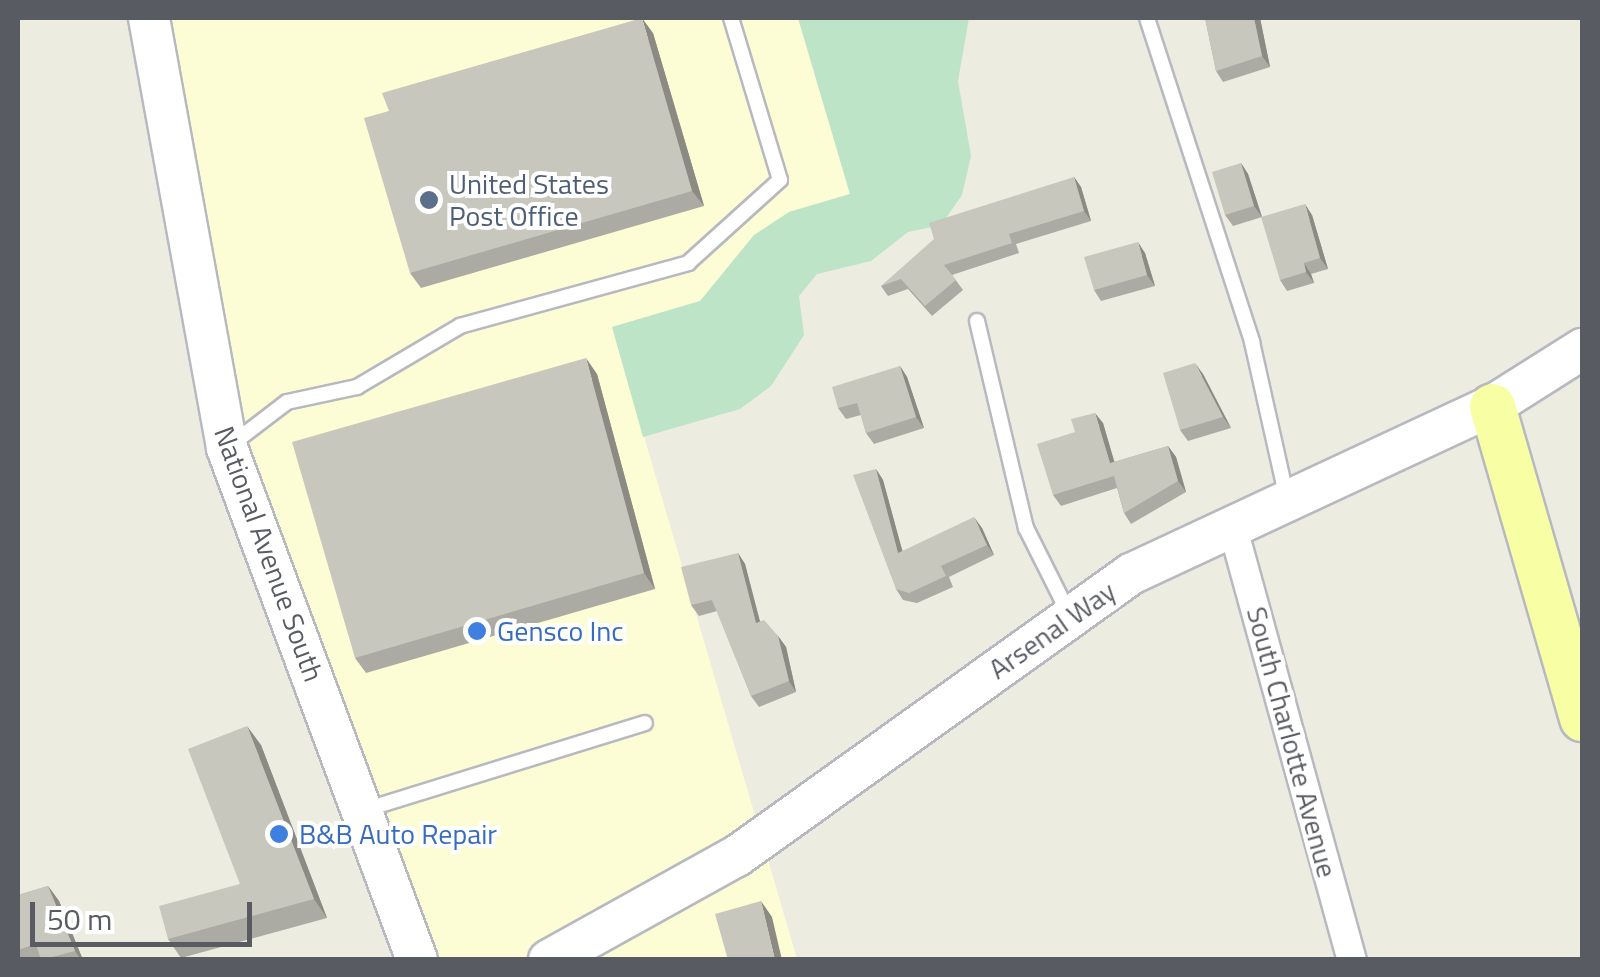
<!DOCTYPE html>
<style>
body{margin:0}
#map{position:relative;width:1600px;height:977px;overflow:hidden;background:#ecece1;font-family:"Titillium Web",sans-serif}
div>[style]{position:absolute}
.commercial>*{inset:0;background:#fdfdd5}
.green>*{inset:0;background:#bde4c6}
.roads{filter:drop-shadow(2px 0 #b8b9c0) drop-shadow(-2px 0 #b8b9c0) drop-shadow(0 2px #b8b9c0) drop-shadow(0 -2px #b8b9c0)}
.service>*{height:14px;margin:-7px;padding:0 7px;transform-origin:7px;border-radius:7px;background:#fff}
.minor>*{height:28px;margin:-14px;padding:0 14px;transform-origin:14px;border-radius:14px;background:#fff}
.secondary>*{height:40px;margin:-20px;padding:0 20px;transform-origin:20px;border-radius:20px;background:#fff}
.primary>*{height:45px;margin:-22.5px;padding:0 22.5px;transform-origin:22.5px;border-radius:22.5px;background:#f8fea4}
.wall>*{inset:0;background:#ababa3}
.shaded-wall>*{inset:0;background:#8b8b84}
.building>*{inset:0;background:#c7c7bd}
.dots>*{width:28px;height:28px;translate:-50% -50%;box-sizing:border-box;border:5px solid #fff;border-radius:50%}
span{translate:-50% -50%;white-space:nowrap;text-align:center;line-height:1.15;-webkit-text-stroke:8px #fff;paint-order:stroke}
.service-label{font-size:28px;color:#4e5e75}
.left{translate:0 -50%;text-align:left}
.street-label{font-size:28px;color:#595b62}
.shop-label{font-size:28px;color:#366cbe}
.frame{position:absolute;inset:0;border:20px solid #595b62;pointer-events:none}
.scale{position:absolute;left:30px;top:902px;width:222px;height:45px;box-sizing:border-box;border:5px solid #595b62;border-top:0;padding-left:12px;font-size:30px;line-height:35px;white-space:nowrap;color:#595b62;-webkit-text-stroke:8px #fff;paint-order:stroke}
</style>
<div id="map">
<div class="commercial">
<div style="clip-path:polygon(149px 18px,798px 18px,850px 194px,789px 212px,700px 301px,612px 327px,797px 959px,428px 959px,274px 582px)"></div>
</div>
<div class="green">
<div style="clip-path:polygon(798px 18px,969px 18px,958px 81px,971px 156px,962px 195px,941px 225px,908px 232px,871px 261px,817px 274px,799px 296px,804px 335px,771px 386px,740px 409px,643px 437px,612px 327px,700px 301px,754px 235px,789px 212px,850px 194px)"></div>
</div>
<div class="roads">
<div class="service">
<div style="left:1147px;top:18px;width:341px;rotate:72deg"></div>
<div style="left:1252px;top:342px;width:161px;rotate:77.4deg"></div>
<div style="left:977px;top:321px;width:213px;rotate:76.7deg"></div>
<div style="left:1026px;top:528px;width:96px;rotate:63.4deg"></div>
<div style="left:232px;top:444px;width:69px;rotate:-37.4deg"></div>
<div style="left:287px;top:402px;width:72px;rotate:-12.1deg"></div>
<div style="left:357px;top:387px;width:120px;rotate:-30.6deg"></div>
<div style="left:460px;top:326px;width:237px;rotate:-15.4deg"></div>
<div style="left:688px;top:263px;width:124px;rotate:-42.1deg"></div>
<div style="left:780px;top:180px;width:169px;rotate:-106.8deg"></div>
<div style="left:364px;top:810px;width:294px;rotate:-17.2deg"></div>
</div>
<div class="minor">
<div style="left:1232px;top:525px;width:451px;rotate:74.6deg"></div>
</div>
<div class="secondary">
<div style="left:149px;top:18px;width:437px;rotate:79.7deg"></div>
<div style="left:227px;top:448px;width:546px;rotate:69.64deg"></div>
<div style="left:549px;top:960px;width:215px;rotate:-29deg"></div>
<div style="left:737px;top:856px;width:485px;rotate:-35.6deg"></div>
<div style="left:1131px;top:574px;width:398px;rotate:-25deg"></div>
<div style="left:1492px;top:406px;width:107px;rotate:-32.3deg"></div>
</div>
<div class="primary">
<div style="left:1492px;top:406px;width:325px;rotate:73.9deg"></div>
</div>
</div>
<div class="wall">
<div style="clip-path:polygon(1205px 18px,1260px 18px,1270px 67px,1223px 82px,1216px 71px)"></div>
<div style="clip-path:polygon(653px 33px,704px 206px,421px 288px,410px 273px)"></div>
<div style="clip-path:polygon(1241px 163px,1248px 174px,1262px 217px,1233px 226px,1225px 215px)"></div>
<div style="clip-path:polygon(1074px 177px,1081px 187px,1091px 221px,1016px 244px,1019px 253px,952px 275px,963px 290px,932px 316px,908px 289px,888px 296px,881px 286px)"></div>
<div style="clip-path:polygon(1312px 215px,1328px 269px,1311px 274px,1314px 283px,1287px 291px,1280px 280px)"></div>
<div style="clip-path:polygon(1145px 253px,1155px 286px,1101px 301px,1094px 290px)"></div>
<div style="clip-path:polygon(900px 366px,907px 377px,924px 428px,874px 444px,866px 433px,861px 415px,846px 419px,838px 408px)"></div>
<div style="clip-path:polygon(597px 374px,655px 589px,366px 673px,355px 658px)"></div>
<div style="clip-path:polygon(1203px 374px,1231px 428px,1188px 441px,1180px 430px)"></div>
<div style="clip-path:polygon(1103px 423px,1114px 462px,1168px 446px,1176px 457px,1186px 492px,1131px 524px,1124px 513px,1117px 488px,1061px 506px,1053px 495px)"></div>
<div style="clip-path:polygon(876px 469px,883px 480px,902px 551px,982px 528px,994px 555px,949px 577px,953px 587px,917px 603px,903px 600px,896px 589px)"></div>
<div style="clip-path:polygon(738px 553px,745px 564px,760px 621px,778px 636px,786px 647px,796px 692px,759px 707px,751px 696px,717px 611px,699px 616px,691px 605px)"></div>
<div style="clip-path:polygon(261px 745px,327px 918px,181px 958px,168px 939px,240px 884px)"></div>
<div style="clip-path:polygon(48px 886px,59px 901px,83px 960px,18px 960px,18px 895px)"></div>
</div>
<div class="shaded-wall">
<div style="clip-path:polygon(642px 18px,653px 33px,704px 206px,692px 191px)"></div>
<div style="clip-path:polygon(1254px 18px,1260px 18px,1270px 67px,1262px 56px)"></div>
<div style="clip-path:polygon(1241px 163px,1248px 174px,1262px 217px,1254px 206px)"></div>
<div style="clip-path:polygon(1074px 177px,1081px 187px,1091px 221px,1084px 211px)"></div>
<div style="clip-path:polygon(1305px 204px,1312px 215px,1328px 269px,1320px 258px)"></div>
<div style="clip-path:polygon(1138px 242px,1145px 253px,1155px 286px,1147px 275px)"></div>
<div style="clip-path:polygon(1304px 263px,1311px 274px,1314px 283px,1306px 272px)"></div>
<div style="clip-path:polygon(586px 358px,597px 374px,655px 589px,644px 573px)"></div>
<div style="clip-path:polygon(1195px 363px,1203px 374px,1231px 428px,1223px 417px)"></div>
<div style="clip-path:polygon(900px 366px,907px 377px,924px 428px,916px 417px)"></div>
<div style="clip-path:polygon(1095px 413px,1103px 423px,1118px 474px,1110px 463px)"></div>
<div style="clip-path:polygon(1168px 446px,1176px 457px,1186px 492px,1178px 481px)"></div>
<div style="clip-path:polygon(876px 469px,883px 480px,906px 564px,898px 553px)"></div>
<div style="clip-path:polygon(974px 517px,982px 528px,994px 555px,987px 545px)"></div>
<div style="clip-path:polygon(738px 553px,745px 564px,763px 634px,756px 623px)"></div>
<div style="clip-path:polygon(778px 636px,786px 647px,796px 692px,789px 681px)"></div>
<div style="clip-path:polygon(247px 726px,261px 745px,327px 918px,314px 899px)"></div>
<div style="clip-path:polygon(48px 886px,59px 901px,83px 960px,81px 960px,75px 951px)"></div>
<div style="clip-path:polygon(761px 901px,772px 917px,782px 960px,775px 960px)"></div>
</div>
<div class="building">
<div style="clip-path:polygon(642px 18px,692px 191px,410px 273px,364px 118px,389px 111px,382px 93px)"></div>
<div style="clip-path:polygon(1205px 18px,1254px 18px,1262px 56px,1216px 71px)"></div>
<div style="clip-path:polygon(1241px 163px,1254px 206px,1225px 215px,1212px 172px)"></div>
<div style="clip-path:polygon(1074px 177px,1084px 211px,1009px 234px,1012px 243px,944px 265px,956px 280px,925px 306px,901px 279px,881px 286px,934px 239px,929px 223px)"></div>
<div style="clip-path:polygon(1305px 204px,1320px 258px,1304px 263px,1306px 272px,1280px 280px,1261px 217px)"></div>
<div style="clip-path:polygon(1138px 242px,1147px 275px,1094px 290px,1084px 257px)"></div>
<div style="clip-path:polygon(586px 358px,644px 573px,355px 658px,292px 442px)"></div>
<div style="clip-path:polygon(1195px 363px,1223px 417px,1180px 430px,1163px 373px)"></div>
<div style="clip-path:polygon(900px 366px,916px 417px,866px 433px,857px 403px,838px 408px,832px 387px)"></div>
<div style="clip-path:polygon(1095px 413px,1110px 463px,1168px 446px,1178px 481px,1124px 513px,1114px 476px,1053px 495px,1037px 444px,1075px 432px,1071px 419px)"></div>
<div style="clip-path:polygon(876px 469px,898px 553px,974px 517px,987px 545px,941px 566px,946px 576px,909px 593px,896px 589px,853px 475px)"></div>
<div style="clip-path:polygon(738px 553px,756px 623px,764px 620px,778px 636px,789px 681px,751px 696px,712px 600px,691px 605px,681px 567px)"></div>
<div style="clip-path:polygon(247px 726px,314px 899px,168px 939px,159px 906px,240px 884px,188px 749px)"></div>
<div style="clip-path:polygon(48px 886px,75px 951px,41px 960px,36px 944px,18px 950px,18px 895px)"></div>
<div style="clip-path:polygon(761px 901px,775px 960px,728px 960px,715px 914px)"></div>
</div>
<div class="dots">
<div style="left:429px;top:200px;background:#5c6f8a"></div>
<div style="left:477px;top:631px;background:#3f7fe0"></div>
<div style="left:279px;top:834px;background:#3f7fe0"></div>
</div>
<div class="service-label">
<span class="left" style="left:449px;top:200px">United States<br>Post Office</span>
</div>
<div class="street-label">
<span style="left:269px;top:554px;rotate:70deg">National Avenue South</span>
<span style="left:1052px;top:630px;rotate:-35deg">Arsenal Way</span>
<span style="left:1292px;top:742px;rotate:75deg">South Charlotte Avenue</span>
</div>
<div class="shop-label">
<span class="left" style="left:497px;top:631px">Gensco Inc</span>
<span class="left" style="left:299px;top:834px">B&amp;B Auto Repair</span>
</div>
<div class="frame"></div>
<div class="scale">50 m</div>
</div>
